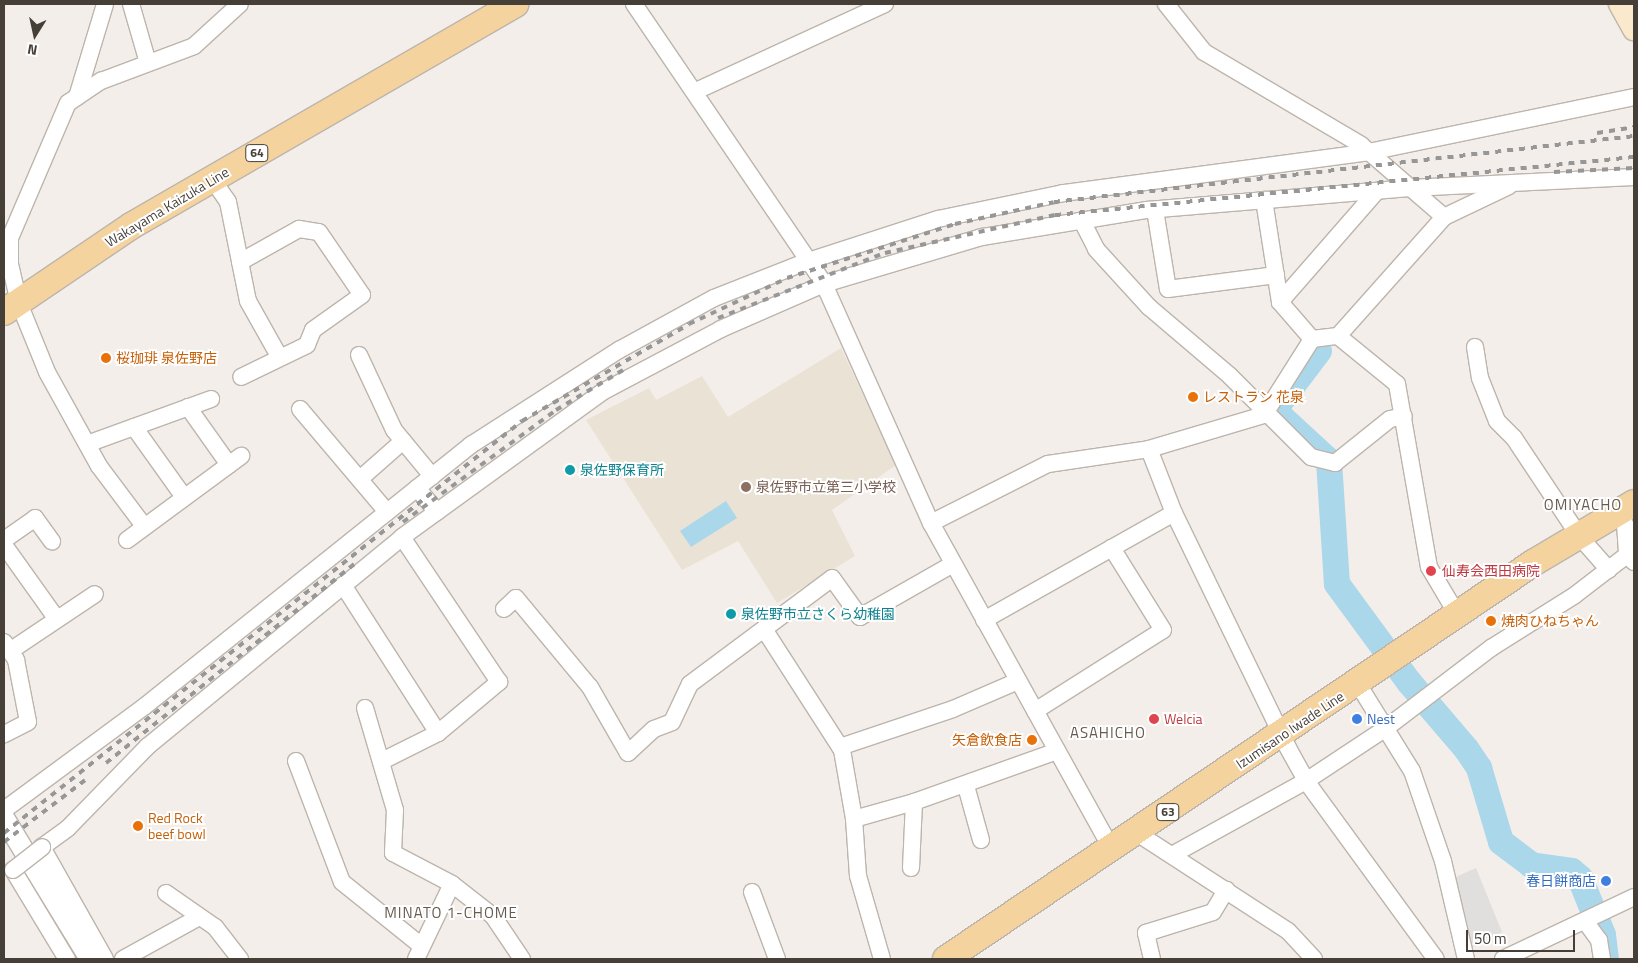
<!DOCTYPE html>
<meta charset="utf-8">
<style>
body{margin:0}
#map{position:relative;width:1638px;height:963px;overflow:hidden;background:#f3eee9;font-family:"Titillium Web","Noto Sans JP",sans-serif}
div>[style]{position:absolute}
.education>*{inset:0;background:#eae2d4}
.parking>*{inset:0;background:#e1dfdd}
.water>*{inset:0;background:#aad7ea}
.river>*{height:26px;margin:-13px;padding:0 13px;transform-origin:13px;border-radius:13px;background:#aad7ea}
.roads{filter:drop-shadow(1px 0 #bdb5ac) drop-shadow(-1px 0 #bdb5ac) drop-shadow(0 1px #bdb5ac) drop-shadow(0 -1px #bdb5ac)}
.minor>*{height:16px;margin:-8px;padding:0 8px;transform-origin:8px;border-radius:8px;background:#fff}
.tertiary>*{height:20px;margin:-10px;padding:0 10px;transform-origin:10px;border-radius:10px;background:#fff}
.secondary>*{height:22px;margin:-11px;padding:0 11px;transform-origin:11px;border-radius:11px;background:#fae9cc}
.primary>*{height:26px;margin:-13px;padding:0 13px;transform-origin:13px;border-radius:13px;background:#f5d39f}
.rail>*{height:4px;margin-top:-2px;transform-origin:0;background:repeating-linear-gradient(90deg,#979797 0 6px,transparent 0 12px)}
.bridges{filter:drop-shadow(1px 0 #bdb5ac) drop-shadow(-1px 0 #bdb5ac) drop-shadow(0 1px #bdb5ac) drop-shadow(0 -1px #bdb5ac)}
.minor-bridge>*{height:16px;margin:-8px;padding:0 8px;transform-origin:8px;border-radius:8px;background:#fff}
.dots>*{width:14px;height:14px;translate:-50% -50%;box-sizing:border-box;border:2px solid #fff;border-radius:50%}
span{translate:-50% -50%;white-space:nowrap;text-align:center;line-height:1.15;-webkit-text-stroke:4px #fff;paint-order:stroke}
.shield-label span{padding:1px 4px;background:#fff;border:1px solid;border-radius:4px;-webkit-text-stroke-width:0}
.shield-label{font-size:12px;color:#453f38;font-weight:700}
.street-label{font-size:14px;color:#453f38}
.food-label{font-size:14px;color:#c56008}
.left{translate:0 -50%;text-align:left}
.right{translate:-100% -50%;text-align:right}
.culture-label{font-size:14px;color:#0d838f}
.education-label{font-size:14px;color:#785e54}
.health-label{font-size:14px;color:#be3a42}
.shop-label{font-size:14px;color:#366cbe}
.neighbourhood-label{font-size:15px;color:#675b50;letter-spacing:1px}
.frame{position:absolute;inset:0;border:5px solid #453f38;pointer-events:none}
.north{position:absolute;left:10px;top:10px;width:50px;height:50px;-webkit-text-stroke:4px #fff;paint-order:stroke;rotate:190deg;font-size:14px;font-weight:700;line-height:20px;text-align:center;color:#453f38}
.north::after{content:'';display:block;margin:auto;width:18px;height:22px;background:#453f38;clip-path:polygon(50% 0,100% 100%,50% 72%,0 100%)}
.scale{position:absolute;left:1466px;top:930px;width:109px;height:22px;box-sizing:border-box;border:2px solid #453f38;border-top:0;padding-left:6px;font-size:15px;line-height:18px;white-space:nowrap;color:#453f38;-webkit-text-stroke:4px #fff;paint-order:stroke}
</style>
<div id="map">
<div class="education">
<div style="clip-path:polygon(841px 348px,896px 465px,832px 510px,855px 556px,777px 603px,738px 541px,682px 570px,586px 420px,649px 388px,656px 400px,702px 376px,728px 417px)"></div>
</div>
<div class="parking">
<div style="clip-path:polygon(1476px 868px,1502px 932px,1469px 949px,1451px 879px)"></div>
</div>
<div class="water">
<div style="clip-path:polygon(726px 501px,737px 518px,691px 547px,680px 531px)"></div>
</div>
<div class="river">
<div style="left:1319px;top:351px;width:68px;rotate:127.2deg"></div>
<div style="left:1278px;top:405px;width:10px;rotate:84deg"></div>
<div style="left:1279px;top:415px;width:68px;rotate:42.6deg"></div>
<div style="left:1329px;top:461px;width:123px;rotate:86.3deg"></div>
<div style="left:1337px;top:584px;width:122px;rotate:53.7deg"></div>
<div style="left:1409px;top:682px;width:89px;rotate:49.5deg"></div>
<div style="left:1467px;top:750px;width:22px;rotate:56deg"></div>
<div style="left:1479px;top:768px;width:77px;rotate:73.4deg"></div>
<div style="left:1501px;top:842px;width:38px;rotate:37deg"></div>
<div style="left:1531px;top:865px;width:41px;rotate:8.3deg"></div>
<div style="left:1572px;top:871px;width:11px;rotate:41deg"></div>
<div style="left:1580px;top:878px;width:61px;rotate:68deg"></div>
<div style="left:1603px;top:935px;width:24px;rotate:83deg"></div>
</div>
<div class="roads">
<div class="minor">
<div style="left:131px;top:4px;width:61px;rotate:73.9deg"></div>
<div style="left:634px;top:4px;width:338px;rotate:55.8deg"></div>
<div style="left:824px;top:284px;width:262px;rotate:65.9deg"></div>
<div style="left:931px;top:523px;width:374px;rotate:61deg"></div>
<div style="left:1166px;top:4px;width:61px;rotate:51.6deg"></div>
<div style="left:1204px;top:52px;width:182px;rotate:30.6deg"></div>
<div style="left:1361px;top:145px;width:110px;rotate:40.9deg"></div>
<div style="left:1444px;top:217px;width:72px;rotate:-25.5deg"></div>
<div style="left:696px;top:91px;width:208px;rotate:-24.7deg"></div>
<div style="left:77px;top:97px;width:97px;rotate:-73.2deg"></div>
<div style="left:212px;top:179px;width:28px;rotate:55deg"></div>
<div style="left:228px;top:202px;width:101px;rotate:78.6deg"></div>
<div style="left:248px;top:301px;width:65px;rotate:60.7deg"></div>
<div style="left:1264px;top:200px;width:103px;rotate:81.1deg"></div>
<div style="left:1155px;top:210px;width:80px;rotate:80.7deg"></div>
<div style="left:1168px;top:289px;width:109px;rotate:-7.4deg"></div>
<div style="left:1082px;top:221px;width:31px;rotate:63deg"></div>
<div style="left:1096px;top:249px;width:79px;rotate:47.6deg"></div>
<div style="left:1149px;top:307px;width:106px;rotate:40.4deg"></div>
<div style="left:1230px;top:376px;width:115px;rotate:45deg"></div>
<div style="left:1311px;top:457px;width:25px;rotate:14deg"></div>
<div style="left:1335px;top:463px;width:70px;rotate:-38.7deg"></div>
<div style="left:1390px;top:419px;width:14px;rotate:-12deg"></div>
<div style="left:240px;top:262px;width:68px;rotate:-29.2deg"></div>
<div style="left:299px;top:229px;width:20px;rotate:9deg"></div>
<div style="left:319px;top:232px;width:76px;rotate:55.7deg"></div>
<div style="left:362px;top:295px;width:60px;rotate:144.5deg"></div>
<div style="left:313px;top:330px;width:16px;rotate:112deg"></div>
<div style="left:307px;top:345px;width:73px;rotate:154.1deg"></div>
<div style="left:1338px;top:336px;width:76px;rotate:39.1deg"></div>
<div style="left:1397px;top:384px;width:186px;rotate:80.1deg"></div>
<div style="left:1429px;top:567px;width:43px;rotate:59.3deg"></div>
<div style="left:1451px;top:604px;width:14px;rotate:39deg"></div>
<div style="left:1312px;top:339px;width:49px;rotate:-130.9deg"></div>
<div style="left:1280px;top:302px;width:147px;rotate:-48.9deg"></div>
<div style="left:1475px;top:347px;width:31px;rotate:81deg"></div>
<div style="left:1480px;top:378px;width:46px;rotate:68.4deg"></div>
<div style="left:1497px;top:421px;width:24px;rotate:45deg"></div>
<div style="left:1514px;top:438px;width:118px;rotate:56.4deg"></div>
<div style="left:1579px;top:536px;width:45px;rotate:48.6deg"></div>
<div style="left:359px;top:355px;width:83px;rotate:65deg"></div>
<div style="left:394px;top:430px;width:60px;rotate:50.4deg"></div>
<div style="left:188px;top:407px;width:71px;rotate:54.7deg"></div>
<div style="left:300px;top:409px;width:135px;rotate:49.8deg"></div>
<div style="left:134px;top:427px;width:86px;rotate:54.5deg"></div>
<div style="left:87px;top:444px;width:132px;rotate:-19.9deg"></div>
<div style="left:1149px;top:449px;width:69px;rotate:68.7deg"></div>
<div style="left:1174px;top:513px;width:261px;rotate:64.1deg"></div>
<div style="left:1288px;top:748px;width:38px;rotate:61deg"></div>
<div style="left:1306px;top:781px;width:220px;rotate:53.9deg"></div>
<div style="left:361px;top:478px;width:56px;rotate:-41.4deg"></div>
<div style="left:417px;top:488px;width:31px;rotate:50deg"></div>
<div style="left:1617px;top:514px;width:13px;rotate:51deg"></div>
<div style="left:1625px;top:524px;width:31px;rotate:86deg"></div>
<div style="left:1627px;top:555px;width:10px;rotate:45deg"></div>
<div style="left:931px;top:523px;width:131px;rotate:-26.8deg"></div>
<div style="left:1048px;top:464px;width:102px;rotate:-8.4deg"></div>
<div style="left:1149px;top:449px;width:120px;rotate:-16.5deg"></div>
<div style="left:1264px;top:415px;width:90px;rotate:-57.7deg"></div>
<div style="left:1312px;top:339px;width:26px;rotate:-7deg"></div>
<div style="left:1338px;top:336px;width:159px;rotate:-48.3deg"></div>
<div style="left:144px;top:526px;width:75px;rotate:-126.9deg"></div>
<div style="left:99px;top:466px;width:107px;rotate:-119deg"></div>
<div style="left:47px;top:372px;width:74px;rotate:-112.1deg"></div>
<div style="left:19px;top:303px;width:39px;rotate:-103deg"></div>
<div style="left:10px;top:265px;width:27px;rotate:-90deg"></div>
<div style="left:10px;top:238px;width:147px;rotate:-66.8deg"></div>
<div style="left:68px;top:103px;width:40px;rotate:-34deg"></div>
<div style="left:101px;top:81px;width:99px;rotate:-20.6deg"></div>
<div style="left:194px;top:46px;width:62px;rotate:-42.4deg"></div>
<div style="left:4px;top:540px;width:38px;rotate:-35deg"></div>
<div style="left:35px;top:518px;width:29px;rotate:54deg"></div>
<div style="left:127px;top:540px;width:142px;rotate:-36.4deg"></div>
<div style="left:4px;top:545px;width:90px;rotate:54.5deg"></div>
<div style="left:343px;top:585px;width:176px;rotate:57.3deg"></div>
<div style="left:438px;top:733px;width:80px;rotate:-39.9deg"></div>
<div style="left:499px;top:682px;width:174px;rotate:-123.8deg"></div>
<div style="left:504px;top:609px;width:16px;rotate:-43deg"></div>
<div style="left:516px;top:598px;width:116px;rotate:50.3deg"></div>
<div style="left:590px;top:687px;width:76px;rotate:60.1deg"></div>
<div style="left:628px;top:753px;width:35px;rotate:-43deg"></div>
<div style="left:654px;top:729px;width:19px;rotate:-21deg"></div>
<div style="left:672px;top:722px;width:42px;rotate:-64.7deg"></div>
<div style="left:690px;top:684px;width:177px;rotate:-36.7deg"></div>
<div style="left:832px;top:578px;width:48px;rotate:54.3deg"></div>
<div style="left:860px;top:617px;width:107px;rotate:-29.7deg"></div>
<div style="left:984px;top:620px;width:218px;rotate:-29.4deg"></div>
<div style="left:764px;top:629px;width:144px;rotate:57.2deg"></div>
<div style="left:842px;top:750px;width:70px;rotate:80.1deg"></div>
<div style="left:4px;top:642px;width:22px;rotate:56deg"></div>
<div style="left:16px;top:660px;width:63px;rotate:79deg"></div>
<div style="left:28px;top:722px;width:27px;rotate:153deg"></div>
<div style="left:10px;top:651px;width:102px;rotate:-33.8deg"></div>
<div style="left:1358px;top:684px;width:102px;rotate:58.2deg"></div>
<div style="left:1412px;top:771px;width:95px;rotate:71deg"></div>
<div style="left:1443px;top:861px;width:101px;rotate:76.8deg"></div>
<div style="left:365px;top:708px;width:106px;rotate:73.6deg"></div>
<div style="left:395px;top:810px;width:43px;rotate:92.7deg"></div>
<div style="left:393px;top:853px;width:67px;rotate:27.7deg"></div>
<div style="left:452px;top:884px;width:52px;rotate:38deg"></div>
<div style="left:493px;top:916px;width:52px;rotate:56deg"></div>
<div style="left:1035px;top:711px;width:151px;rotate:-32.3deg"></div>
<div style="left:1163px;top:630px;width:97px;rotate:-121.9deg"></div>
<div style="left:840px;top:747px;width:119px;rotate:-18.6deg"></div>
<div style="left:953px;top:709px;width:71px;rotate:-23.3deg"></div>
<div style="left:296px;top:761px;width:129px;rotate:69.2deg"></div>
<div style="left:342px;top:882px;width:99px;rotate:38.8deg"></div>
<div style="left:382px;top:761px;width:63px;rotate:-26.6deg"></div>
<div style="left:966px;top:786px;width:56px;rotate:74.5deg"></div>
<div style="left:4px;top:810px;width:175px;rotate:-36.4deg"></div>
<div style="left:145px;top:706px;width:418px;rotate:-38.7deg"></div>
<div style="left:471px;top:445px;width:176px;rotate:-32.7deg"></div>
<div style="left:619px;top:350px;width:108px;rotate:-28.7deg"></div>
<div style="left:714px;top:298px;width:101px;rotate:-21.5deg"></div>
<div style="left:808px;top:261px;width:137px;rotate:-17.9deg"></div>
<div style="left:938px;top:219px;width:128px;rotate:-11.7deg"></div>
<div style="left:1063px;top:193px;width:309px;rotate:-7.6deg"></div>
<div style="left:1369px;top:152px;width:271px;rotate:-11.7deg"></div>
<div style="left:1137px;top:833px;width:180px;rotate:33deg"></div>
<div style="left:1288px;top:931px;width:38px;rotate:47deg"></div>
<div style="left:1172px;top:855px;width:153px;rotate:-28.9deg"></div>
<div style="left:1306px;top:781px;width:96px;rotate:-33.5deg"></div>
<div style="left:1386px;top:728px;width:132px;rotate:-37.3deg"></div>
<div style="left:1491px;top:648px;width:99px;rotate:-32.2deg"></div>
<div style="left:1575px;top:595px;width:66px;rotate:-37.6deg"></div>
<div style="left:911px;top:868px;width:66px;rotate:-87.4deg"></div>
<div style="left:914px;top:802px;width:152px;rotate:-19.6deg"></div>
<div style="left:13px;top:870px;width:104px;rotate:58.8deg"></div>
<div style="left:752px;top:892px;width:72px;rotate:69.5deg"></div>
<div style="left:166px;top:893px;width:60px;rotate:34.8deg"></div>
<div style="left:215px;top:927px;width:41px;rotate:52deg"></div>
<div style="left:1585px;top:921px;width:24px;rotate:54deg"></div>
<div style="left:1599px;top:940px;width:19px;rotate:81deg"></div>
<div style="left:105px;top:959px;width:129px;rotate:-119.4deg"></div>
<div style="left:42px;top:847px;width:32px;rotate:-36deg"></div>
<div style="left:68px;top:828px;width:115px;rotate:-45.7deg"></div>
<div style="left:148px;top:746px;width:329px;rotate:-39.4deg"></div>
<div style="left:402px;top:537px;width:249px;rotate:-35.9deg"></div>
<div style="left:604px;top:391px;width:132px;rotate:-27.9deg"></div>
<div style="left:721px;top:329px;width:112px;rotate:-23.6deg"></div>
<div style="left:824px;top:284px;width:165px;rotate:-16.6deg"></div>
<div style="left:982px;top:237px;width:167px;rotate:-9.3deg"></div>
<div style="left:1147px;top:210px;width:264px;rotate:-4.8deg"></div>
<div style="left:1410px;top:188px;width:224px;rotate:-2.8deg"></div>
<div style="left:123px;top:959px;width:87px;rotate:-28.9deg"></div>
<div style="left:416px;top:959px;width:83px;rotate:-64.4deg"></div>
<div style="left:882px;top:959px;width:86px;rotate:-106.1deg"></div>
<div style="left:858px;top:876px;width:57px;rotate:-94deg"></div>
<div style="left:854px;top:819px;width:62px;rotate:-15.8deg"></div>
<div style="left:1152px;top:959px;width:27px;rotate:-103deg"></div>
<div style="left:1146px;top:933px;width:70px;rotate:-17.4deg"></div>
<div style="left:1213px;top:912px;width:26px;rotate:-59deg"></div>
<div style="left:1503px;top:959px;width:145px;rotate:-25.3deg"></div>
</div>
<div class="tertiary">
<div style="left:4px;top:818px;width:165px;rotate:58.6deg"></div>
</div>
<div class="secondary">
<div style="left:1620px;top:4px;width:29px;rotate:61deg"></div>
</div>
<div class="primary">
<div style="left:4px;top:312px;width:153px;rotate:-34.1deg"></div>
<div style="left:131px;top:226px;width:444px;rotate:-30deg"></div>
<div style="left:946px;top:959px;width:708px;rotate:-34deg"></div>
<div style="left:1533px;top:563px;width:117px;rotate:-30.7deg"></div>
</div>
</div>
<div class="rail">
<div style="left:1597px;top:133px;width:37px;rotate:-9deg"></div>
<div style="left:1554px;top:172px;width:80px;rotate:-2.9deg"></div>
<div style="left:718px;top:318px;width:179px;rotate:-21.3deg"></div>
<div style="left:885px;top:253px;width:174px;rotate:-12.6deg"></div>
<div style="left:1055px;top:215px;width:582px;rotate:-5.72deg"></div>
<div style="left:403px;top:522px;width:190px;rotate:-36.2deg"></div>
<div style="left:556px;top:410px;width:84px;rotate:-30.8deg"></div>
<div style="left:106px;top:763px;width:318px;rotate:-38.7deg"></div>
<div style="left:4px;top:833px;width:662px;rotate:-38.5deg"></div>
<div style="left:522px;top:421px;width:193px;rotate:-30.1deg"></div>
<div style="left:689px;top:324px;width:108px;rotate:-25.1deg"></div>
<div style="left:787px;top:278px;width:176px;rotate:-17.8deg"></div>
<div style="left:955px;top:224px;width:101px;rotate:-12.5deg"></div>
<div style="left:1054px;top:202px;width:584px;rotate:-6.49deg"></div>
<div style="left:4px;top:842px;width:102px;rotate:-37.4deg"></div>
</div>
<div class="bridges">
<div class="minor-bridge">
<div style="left:13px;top:870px;width:37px;rotate:-38deg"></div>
</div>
</div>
<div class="dots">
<div style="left:106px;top:358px;background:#e8710a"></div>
<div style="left:1193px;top:397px;background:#e8710a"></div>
<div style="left:570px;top:470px;background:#0f9aa8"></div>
<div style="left:746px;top:487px;background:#8d6e63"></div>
<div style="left:1431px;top:571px;background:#e0444e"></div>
<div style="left:731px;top:614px;background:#0f9aa8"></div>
<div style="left:1491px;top:621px;background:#e8710a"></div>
<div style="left:1154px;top:719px;background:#e0444e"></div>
<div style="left:1357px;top:719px;background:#3f7fe0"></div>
<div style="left:1032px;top:740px;background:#e8710a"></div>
<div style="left:138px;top:826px;background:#e8710a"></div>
<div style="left:1606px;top:881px;background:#3f7fe0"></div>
</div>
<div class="shield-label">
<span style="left:257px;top:153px">64</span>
<span style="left:1168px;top:812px">63</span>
</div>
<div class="street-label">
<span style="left:167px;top:207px;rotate:-31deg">Wakayama Kaizuka Line</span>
<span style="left:1290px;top:730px;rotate:-34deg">Izumisano Iwade Line</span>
</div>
<div class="food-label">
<span class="left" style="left:116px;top:358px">桜珈琲 泉佐野店</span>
<span class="left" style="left:1203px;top:397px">レストラン 花泉</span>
<span class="left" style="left:1501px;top:621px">焼肉ひねちゃん</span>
<span class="right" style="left:1022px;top:740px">矢倉飲食店</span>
<span class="left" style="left:148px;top:826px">Red Rock<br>beef bowl</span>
</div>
<div class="culture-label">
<span class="left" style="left:580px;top:470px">泉佐野保育所</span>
<span class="left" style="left:741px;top:614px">泉佐野市立さくら幼稚園</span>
</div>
<div class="education-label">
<span class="left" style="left:756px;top:487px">泉佐野市立第三小学校</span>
</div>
<div class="health-label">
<span class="left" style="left:1442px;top:571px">仙寿会西田病院</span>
<span class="left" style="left:1164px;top:719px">Welcia</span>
</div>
<div class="shop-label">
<span class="left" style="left:1367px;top:719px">Nest</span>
<span class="right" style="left:1596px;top:881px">春日餅商店</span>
</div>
<div class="neighbourhood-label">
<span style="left:1583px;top:505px">OMIYACHO</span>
<span style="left:1108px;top:733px">ASAHICHO</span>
<span style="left:451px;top:913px">MINATO 1-CHOME</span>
</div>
<div class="frame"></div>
<div class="north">N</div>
<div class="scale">50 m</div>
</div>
